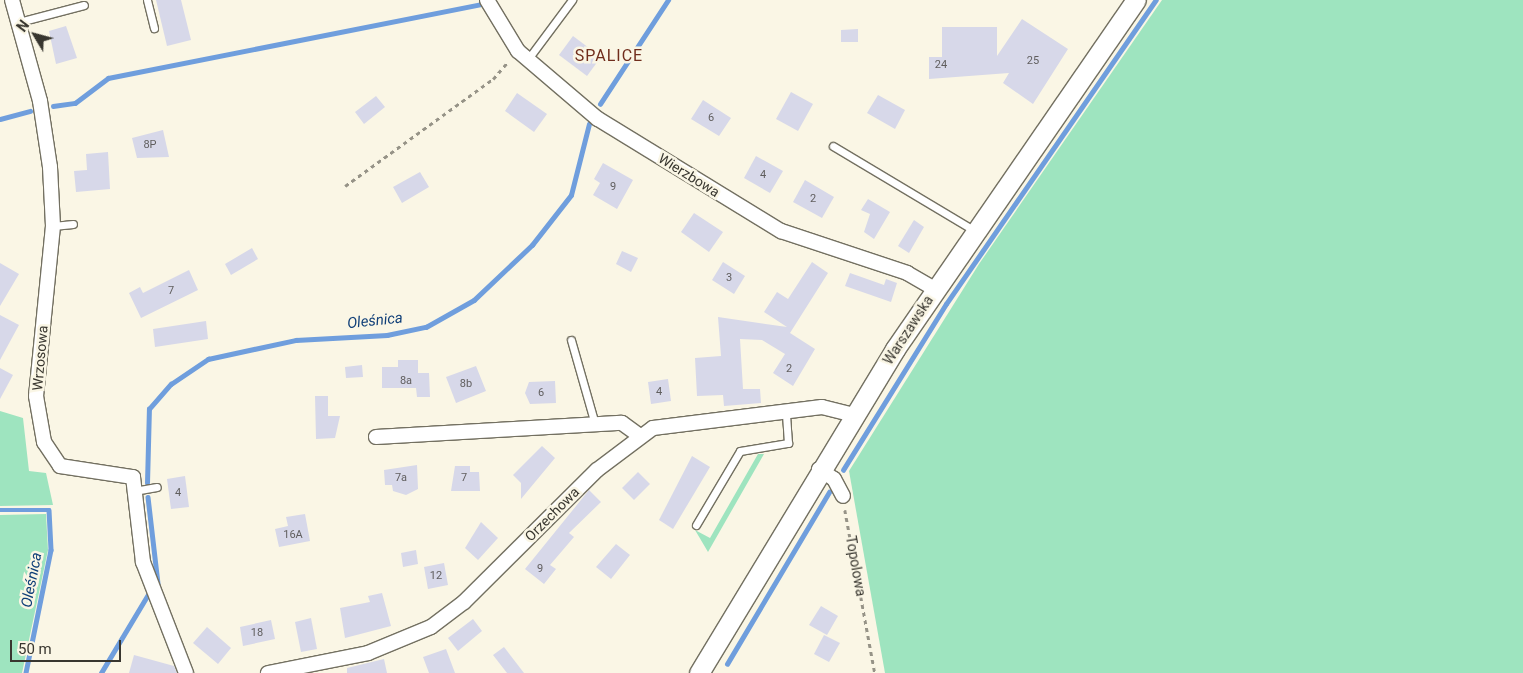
<!DOCTYPE html>
<meta charset="utf-8">
<style>
body{margin:0}
#map{position:relative;width:1523px;height:673px;overflow:hidden;background:#faf6e5;font-family:Roboto,sans-serif}
div>[style]{position:absolute}
.green>*{inset:0;background:#9ee4bf}
.stream>*{height:4.5px;margin:-2.25px;padding:0 2.25px;transform-origin:2.25px;border-radius:2.25px;background:#6f9edd}
.building>*{inset:0;background:#d7d8e9}
.path>*{height:2.5px;margin-top:-1.25px;transform-origin:0;background:repeating-linear-gradient(90deg,#969387 0 4px,transparent 0 8px)}
.roads{filter:drop-shadow(1px 0 #737061) drop-shadow(-1px 0 #737061) drop-shadow(0 1px #737061) drop-shadow(0 -1px #737061)}
.lane>*{height:7px;margin:-3.5px;padding:0 3.5px;transform-origin:3.5px;border-radius:3.5px;background:#fff}
.street>*{height:14px;margin:-7px;padding:0 7px;transform-origin:7px;border-radius:7px;background:#fff}
.secondary>*{height:19px;margin:-9.5px;padding:0 9.5px;transform-origin:9.5px;border-radius:9.5px;background:#fff}
span{translate:-50% -50%;white-space:nowrap;text-align:center;line-height:1.15;-webkit-text-stroke:5px #faf6e5;paint-order:stroke}
.number-label{font-size:11px;color:#605e5e}
.number-label span{-webkit-text-stroke-width:0}
.street-label{font-size:14px;color:#38362f}
.water-label{font-size:15px;color:#103f78;font-style:italic}
.quarter-label{font-size:16px;color:#702d1c;letter-spacing:1px}
.north{position:absolute;left:10px;top:10px;width:50px;height:50px;-webkit-text-stroke:4px #faf6e5;paint-order:stroke;rotate:307deg;font-size:14px;font-weight:700;line-height:20px;text-align:center;color:#38362f}
.north::after{content:'';display:block;margin:auto;width:18px;height:22px;background:#38362f;clip-path:polygon(50% 0,100% 100%,50% 72%,0 100%)}
.scale{position:absolute;left:10px;top:640px;width:111px;height:22px;box-sizing:border-box;border:2px solid #38362f;border-top:0;padding-left:6px;font-size:15px;line-height:18px;white-space:nowrap;color:#38362f;-webkit-text-stroke:4px #faf6e5;paint-order:stroke}
</style>
<div id="map">
<div class="green">
<div style="clip-path:polygon(1162px 0,1523px 0,1523px 673px,885px 673px,849px 471px,979px 264px)"></div>
<div style="clip-path:polygon(0 411px,23px 418px,29px 471px,46px 473px,53px 505px,0 506px)"></div>
<div style="clip-path:polygon(758px 454px,764px 454px,708px 552px,695px 530px,710px 538px)"></div>
<div style="clip-path:polygon(46px 514px,48px 550px,22px 673px,0 673px,0 515px)"></div>
</div>
<div class="stream">
<div style="left:600px;top:104px;width:124px;rotate:-56.8deg"></div>
<div style="left:53px;top:106px;width:22px;rotate:-8deg"></div>
<div style="left:75px;top:103px;width:41px;rotate:-37.1deg"></div>
<div style="left:108px;top:78px;width:380px;rotate:-11.2deg"></div>
<div style="left:0;top:119px;width:31px;rotate:-15deg"></div>
<div style="left:843px;top:470px;width:195px;rotate:-58.2deg"></div>
<div style="left:946px;top:304px;width:369px;rotate:-55.4deg"></div>
<div style="left:147px;top:483px;width:74px;rotate:-88.5deg"></div>
<div style="left:149px;top:409px;width:33px;rotate:-49deg"></div>
<div style="left:171px;top:384px;width:45px;rotate:-34deg"></div>
<div style="left:208px;top:359px;width:90px;rotate:-12.2deg"></div>
<div style="left:296px;top:340px;width:91px;rotate:-3.1deg"></div>
<div style="left:387px;top:335px;width:40px;rotate:-12deg"></div>
<div style="left:426px;top:327px;width:55px;rotate:-29.4deg"></div>
<div style="left:474px;top:300px;width:80px;rotate:-43.5deg"></div>
<div style="left:532px;top:245px;width:63px;rotate:-52deg"></div>
<div style="left:571px;top:195px;width:73px;rotate:-75.8deg"></div>
<div style="left:148px;top:497px;width:87px;rotate:83.4deg"></div>
<div style="left:0;top:510px;width:49px"></div>
<div style="left:49px;top:510px;width:40px;rotate:87.1deg"></div>
<div style="left:51px;top:550px;width:126px;rotate:101.5deg"></div>
<div style="left:727px;top:664px;width:200px;rotate:-59.3deg"></div>
<div style="left:101px;top:673px;width:90px;rotate:-59.1deg"></div>
</div>
<div class="building">
<div style="clip-path:polygon(156px 0,181px 0,191px 40px,167px 46px)"></div>
<div style="clip-path:polygon(1022px 19px,1068px 49px,1033px 104px,1003px 83px,1009px 73px,929px 79px,929px 57px,942px 57px,942px 27px,997px 27px,997px 56px)"></div>
<div style="clip-path:polygon(66px 26px,77px 58px,56px 64px,49px 31px)"></div>
<div style="clip-path:polygon(858px 29px,858px 42px,841px 42px,841px 30px)"></div>
<div style="clip-path:polygon(573px 36px,601px 57px,587px 76px,559px 55px)"></div>
<div style="clip-path:polygon(791px 92px,813px 104px,798px 131px,776px 119px)"></div>
<div style="clip-path:polygon(517px 93px,547px 114px,534px 132px,505px 111px)"></div>
<div style="clip-path:polygon(878px 95px,905px 110px,895px 129px,867px 113px)"></div>
<div style="clip-path:polygon(376px 96px,385px 107px,364px 124px,355px 112px)"></div>
<div style="clip-path:polygon(703px 100px,731px 118px,719px 136px,691px 119px)"></div>
<div style="clip-path:polygon(163px 130px,169px 157px,137px 158px,132px 138px)"></div>
<div style="clip-path:polygon(108px 152px,110px 189px,76px 192px,74px 171px,87px 170px,86px 154px)"></div>
<div style="clip-path:polygon(756px 156px,783px 171px,770px 193px,744px 178px)"></div>
<div style="clip-path:polygon(603px 163px,633px 180px,617px 209px,593px 195px,600px 183px,594px 179px)"></div>
<div style="clip-path:polygon(420px 172px,429px 187px,402px 203px,393px 187px)"></div>
<div style="clip-path:polygon(805px 180px,834px 197px,822px 218px,793px 202px)"></div>
<div style="clip-path:polygon(868px 199px,890px 212px,874px 239px,864px 232px,870px 214px,861px 210px)"></div>
<div style="clip-path:polygon(694px 213px,723px 232px,709px 252px,681px 232px)"></div>
<div style="clip-path:polygon(914px 220px,924px 227px,909px 253px,898px 246px)"></div>
<div style="clip-path:polygon(252px 248px,258px 259px,231px 275px,225px 264px)"></div>
<div style="clip-path:polygon(622px 251px,638px 258px,631px 272px,616px 264px)"></div>
<div style="clip-path:polygon(723px 262px,745px 276px,734px 294px,712px 280px)"></div>
<div style="clip-path:polygon(812px 262px,828px 273px,790px 333px,815px 349px,793px 386px,773px 373px,785px 354px,762px 340px,740px 339px,743px 389px,760px 389px,761px 403px,724px 406px,723px 395px,697px 396px,695px 358px,721px 356px,718px 317px,787px 327px,764px 312px,777px 292px,788px 299px)"></div>
<div style="clip-path:polygon(0 263px,19px 274px,0 306px)"></div>
<div style="clip-path:polygon(189px 270px,198px 290px,141px 318px,129px 293px,140px 287px,143px 293px)"></div>
<div style="clip-path:polygon(850px 273px,884px 285px,886px 279px,897px 283px,891px 302px,845px 286px)"></div>
<div style="clip-path:polygon(0 315px,19px 325px,0 360px)"></div>
<div style="clip-path:polygon(206px 321px,208px 339px,155px 347px,153px 329px)"></div>
<div style="clip-path:polygon(398px 360px,418px 360px,418px 373px,429px 373px,430px 397px,417px 397px,416px 388px,382px 388px,382px 367px,398px 367px)"></div>
<div style="clip-path:polygon(362px 365px,363px 377px,346px 378px,345px 367px)"></div>
<div style="clip-path:polygon(476px 366px,486px 391px,456px 403px,446px 377px)"></div>
<div style="clip-path:polygon(0 368px,13px 375px,0 399px)"></div>
<div style="clip-path:polygon(668px 379px,671px 401px,651px 404px,648px 382px)"></div>
<div style="clip-path:polygon(555px 381px,556px 403px,530px 404px,525px 393px,529px 382px)"></div>
<div style="clip-path:polygon(315px 396px,328px 396px,328px 416px,340px 416px,335px 438px,316px 439px)"></div>
<div style="clip-path:polygon(542px 446px,555px 458px,521px 499px,521px 483px,513px 475px)"></div>
<div style="clip-path:polygon(692px 456px,710px 467px,673px 529px,659px 520px)"></div>
<div style="clip-path:polygon(417px 465px,418px 489px,406px 495px,393px 491px,392px 485px,385px 485px,384px 470px)"></div>
<div style="clip-path:polygon(455px 466px,470px 466px,470px 472px,479px 472px,480px 491px,451px 491px)"></div>
<div style="clip-path:polygon(638px 472px,650px 484px,634px 500px,622px 488px)"></div>
<div style="clip-path:polygon(185px 476px,189px 507px,171px 509px,167px 479px)"></div>
<div style="clip-path:polygon(589px 490px,601px 502px,569px 533px,574px 537px,550px 565px,556px 569px,544px 584px,525px 569px)"></div>
<div style="clip-path:polygon(305px 514px,310px 541px,279px 547px,275px 529px,288px 526px,286px 517px)"></div>
<div style="clip-path:polygon(481px 522px,498px 538px,478px 560px,465px 548px)"></div>
<div style="clip-path:polygon(616px 544px,630px 555px,611px 579px,596px 567px)"></div>
<div style="clip-path:polygon(416px 550px,418px 564px,403px 567px,401px 553px)"></div>
<div style="clip-path:polygon(444px 563px,448px 585px,428px 589px,424px 567px)"></div>
<div style="clip-path:polygon(382px 593px,391px 626px,345px 638px,340px 608px,370px 602px,368px 596px)"></div>
<div style="clip-path:polygon(821px 606px,838px 616px,827px 635px,809px 625px)"></div>
<div style="clip-path:polygon(311px 618px,317px 649px,301px 652px,295px 622px)"></div>
<div style="clip-path:polygon(473px 619px,482px 631px,458px 651px,448px 638px)"></div>
<div style="clip-path:polygon(271px 620px,275px 639px,243px 646px,240px 627px)"></div>
<div style="clip-path:polygon(207px 627px,231px 648px,218px 664px,193px 643px)"></div>
<div style="clip-path:polygon(824px 635px,840px 643px,829px 662px,814px 654px)"></div>
<div style="clip-path:polygon(504px 647px,524px 673px,507px 673px,493px 655px)"></div>
<div style="clip-path:polygon(446px 649px,455px 673px,429px 673px,423px 657px)"></div>
<div style="clip-path:polygon(134px 655px,174px 666px,177px 673px,129px 673px)"></div>
<div style="clip-path:polygon(384px 659px,387px 673px,347px 673px,347px 668px)"></div>
</div>
<div class="path">
<div style="left:345px;top:186px;width:183px;rotate:-35.9deg"></div>
<div style="left:493px;top:79px;width:23px;rotate:-49deg"></div>
<div style="left:845px;top:510px;width:166px;rotate:79.6deg"></div>
</div>
<div class="roads">
<div class="lane">
<div style="left:147px;top:0;width:29px;rotate:76deg"></div>
<div style="left:19px;top:22px;width:67px;rotate:-14.7deg"></div>
<div style="left:528px;top:59px;width:74px;rotate:-53.3deg"></div>
<div style="left:833px;top:146px;width:165px;rotate:30.9deg"></div>
<div style="left:53px;top:226px;width:20px;rotate:-6deg"></div>
<div style="left:571px;top:340px;width:87px;rotate:74.1deg"></div>
<div style="left:134px;top:491px;width:23px;rotate:-10deg"></div>
<div style="left:696px;top:525px;width:86px;rotate:-59.3deg"></div>
<div style="left:740px;top:451px;width:49px;rotate:-9.5deg"></div>
<div style="left:788px;top:443px;width:32px;rotate:-94deg"></div>
</div>
<div class="street">
<div style="left:12px;top:0;width:105px;rotate:74.5deg"></div>
<div style="left:40px;top:101px;width:67px;rotate:81.4deg"></div>
<div style="left:50px;top:167px;width:59px;rotate:87.1deg"></div>
<div style="left:53px;top:226px;width:171px;rotate:95.7deg"></div>
<div style="left:36px;top:396px;width:47px;rotate:80.1deg"></div>
<div style="left:44px;top:442px;width:29px;rotate:56deg"></div>
<div style="left:60px;top:466px;width:74px;rotate:8.6deg"></div>
<div style="left:133px;top:477px;width:86px;rotate:83.3deg"></div>
<div style="left:143px;top:562px;width:119px;rotate:68.8deg"></div>
<div style="left:487px;top:0;width:60px;rotate:58.7deg"></div>
<div style="left:518px;top:51px;width:105px;rotate:40.4deg"></div>
<div style="left:598px;top:119px;width:215px;rotate:31.5deg"></div>
<div style="left:781px;top:231px;width:133px;rotate:18.4deg"></div>
<div style="left:907px;top:273px;width:32px;rotate:30deg"></div>
<div style="left:376px;top:437px;width:246px;rotate:-3.3deg"></div>
<div style="left:622px;top:423px;width:22px;rotate:36deg"></div>
<div style="left:819px;top:469px;width:18px;rotate:34deg"></div>
<div style="left:834px;top:479px;width:19px;rotate:62deg"></div>
<div style="left:268px;top:673px;width:102px;rotate:-11.3deg"></div>
<div style="left:368px;top:653px;width:68px;rotate:-22.4deg"></div>
<div style="left:431px;top:627px;width:41px;rotate:-37.1deg"></div>
<div style="left:464px;top:602px;width:187px;rotate:-44.8deg"></div>
<div style="left:597px;top:470px;width:70px;rotate:-36.9deg"></div>
<div style="left:653px;top:428px;width:170px;rotate:-7.1deg"></div>
<div style="left:822px;top:407px;width:32px;rotate:14deg"></div>
</div>
<div class="secondary">
<div style="left:699px;top:673px;width:379px;rotate:-58.8deg"></div>
<div style="left:895px;top:349px;width:424px;rotate:-55.4deg"></div>
</div>
</div>
<div class="number-label">
<span style="left:1033px;top:61px">25</span>
<span style="left:941px;top:65px">24</span>
<span style="left:711px;top:118px">6</span>
<span style="left:150px;top:145px">8P</span>
<span style="left:763px;top:175px">4</span>
<span style="left:613px;top:187px">9</span>
<span style="left:813px;top:199px">2</span>
<span style="left:729px;top:278px">3</span>
<span style="left:171px;top:291px">7</span>
<span style="left:789px;top:369px">2</span>
<span style="left:406px;top:381px">8a</span>
<span style="left:466px;top:384px">8b</span>
<span style="left:659px;top:392px">4</span>
<span style="left:541px;top:393px">6</span>
<span style="left:401px;top:478px">7a</span>
<span style="left:464px;top:478px">7</span>
<span style="left:178px;top:493px">4</span>
<span style="left:293px;top:535px">16A</span>
<span style="left:540px;top:569px">9</span>
<span style="left:436px;top:576px">12</span>
<span style="left:257px;top:633px">18</span>
</div>
<div class="street-label">
<span style="left:689px;top:175px;rotate:32deg">Wierzbowa</span>
<span style="left:908px;top:330px;rotate:-57deg">Warszawska</span>
<span style="left:40px;top:358px;rotate:-85deg">Wrzosowa</span>
<span style="left:552px;top:514px;rotate:-45deg">Orzechowa</span>
<span style="left:856px;top:566px;rotate:80deg">Topolowa</span>
</div>
<div class="water-label">
<span style="left:375px;top:321px;rotate:-6deg">Oleśnica</span>
<span style="left:32px;top:580px;rotate:-79deg">Oleśnica</span>
</div>
<div class="quarter-label">
<span style="left:609px;top:56px">SPALICE</span>
</div>
<div class="north">N</div>
<div class="scale">50 m</div>
</div>
